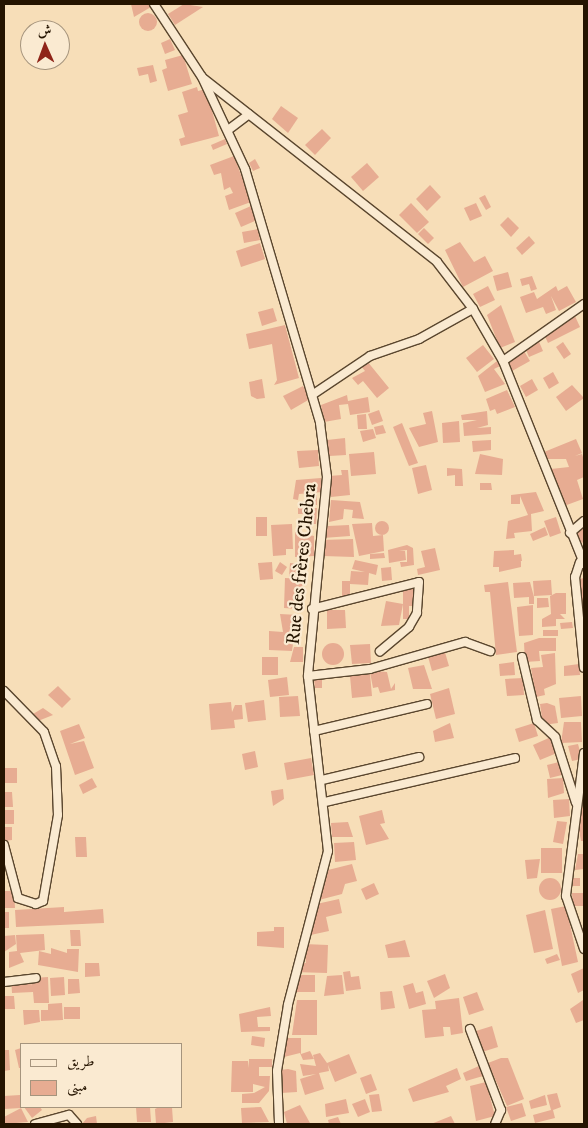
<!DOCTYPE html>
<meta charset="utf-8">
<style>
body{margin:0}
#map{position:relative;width:588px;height:1128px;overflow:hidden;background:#f7deb8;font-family:"IM FELL DW Pica",Amiri,serif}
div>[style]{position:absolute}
.building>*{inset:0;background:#e7ac92}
.round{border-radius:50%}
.roads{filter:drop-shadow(1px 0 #5a462e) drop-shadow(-1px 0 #5a462e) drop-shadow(0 1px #5a462e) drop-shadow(0 -1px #5a462e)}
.street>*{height:8px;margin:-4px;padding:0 4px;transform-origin:4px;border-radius:4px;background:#faead1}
span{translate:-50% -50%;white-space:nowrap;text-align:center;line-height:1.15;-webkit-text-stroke:4.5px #faead1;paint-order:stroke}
.street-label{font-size:19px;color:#251400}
.frame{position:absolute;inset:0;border:5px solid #251400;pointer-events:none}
.legend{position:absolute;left:20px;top:1043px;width:162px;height:65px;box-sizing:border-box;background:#faead1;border:1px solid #a5947d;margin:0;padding:6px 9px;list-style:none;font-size:15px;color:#251400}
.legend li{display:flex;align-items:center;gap:10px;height:25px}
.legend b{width:25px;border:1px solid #a5947d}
.north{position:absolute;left:20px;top:20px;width:50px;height:50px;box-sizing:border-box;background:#faead1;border:1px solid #a5947d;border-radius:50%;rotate:358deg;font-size:14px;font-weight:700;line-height:20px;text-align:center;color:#251400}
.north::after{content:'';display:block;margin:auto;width:18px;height:22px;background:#8f2418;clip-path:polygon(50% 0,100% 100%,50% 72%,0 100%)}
</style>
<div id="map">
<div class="building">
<div style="clip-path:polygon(131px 4px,149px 4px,151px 7px,134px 17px)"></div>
<div style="clip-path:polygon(184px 4px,203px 7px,175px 25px,168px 14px)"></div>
<div class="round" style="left:139px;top:13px;width:18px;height:18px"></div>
<div style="clip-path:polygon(170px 39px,175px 50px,165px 54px,161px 43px)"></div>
<div style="clip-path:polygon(183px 55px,192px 84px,168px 91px,162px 70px,167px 68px,165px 60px)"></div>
<div style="clip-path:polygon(153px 65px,157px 81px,150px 83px,148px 74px,139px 76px,137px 68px)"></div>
<div style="clip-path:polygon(197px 87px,198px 91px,206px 89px,219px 136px,181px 146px,179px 139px,185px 137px,178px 115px,188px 112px,182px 92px)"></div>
<div style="clip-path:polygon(281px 106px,298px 118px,288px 133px,272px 119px)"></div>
<div style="clip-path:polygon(322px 129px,331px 138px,315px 155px,305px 145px)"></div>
<div style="clip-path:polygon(225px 139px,227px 144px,213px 150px,211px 145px)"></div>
<div style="clip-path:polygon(234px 156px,251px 202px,229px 210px,225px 196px,233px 193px,230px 187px,224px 190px,221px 173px,214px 175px,210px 165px)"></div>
<div style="clip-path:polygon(255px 159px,260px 168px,253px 171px,249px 163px)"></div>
<div style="clip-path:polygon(367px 163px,379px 177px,363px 191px,351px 177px)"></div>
<div style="clip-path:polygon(430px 185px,441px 197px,427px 211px,416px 199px)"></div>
<div style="clip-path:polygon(485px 195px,491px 207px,486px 210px,479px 198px)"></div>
<div style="clip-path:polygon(411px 203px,429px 222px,417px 233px,399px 215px)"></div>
<div style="clip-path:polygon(476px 203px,482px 216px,470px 221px,464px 208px)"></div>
<div style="clip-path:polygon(251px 206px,257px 220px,241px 227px,235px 213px)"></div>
<div style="clip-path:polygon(508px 217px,519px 228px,511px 237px,500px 225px)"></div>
<div style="clip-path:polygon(424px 228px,434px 238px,428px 244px,418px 234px)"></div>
<div style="clip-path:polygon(258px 229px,260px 240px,244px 243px,242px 232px)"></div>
<div style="clip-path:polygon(529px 236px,535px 243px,522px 255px,516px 248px)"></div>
<div style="clip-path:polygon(460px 242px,474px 262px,485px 256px,493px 271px,463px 287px,445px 250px)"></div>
<div style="clip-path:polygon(260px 243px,265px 259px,241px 267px,236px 251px)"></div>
<div style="clip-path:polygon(508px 272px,512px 287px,497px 291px,493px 276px)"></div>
<div style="clip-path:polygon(532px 276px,537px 289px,531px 291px,529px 284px,522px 286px,520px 279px)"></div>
<div style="clip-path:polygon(488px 286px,495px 300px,480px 307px,473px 294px)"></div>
<div style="clip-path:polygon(556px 286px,558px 291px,567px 286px,576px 302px,559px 311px,551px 296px,556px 310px,546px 314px,543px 307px,526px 313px,520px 297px,534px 292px,537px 299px)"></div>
<div style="clip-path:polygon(501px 305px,515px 342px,500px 348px,487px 315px)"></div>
<div style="clip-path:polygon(273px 308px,277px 321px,262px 326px,258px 312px)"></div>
<div style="clip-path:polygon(574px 314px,580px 327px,548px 343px,542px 330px)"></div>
<div style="clip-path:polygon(285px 325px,299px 378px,274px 385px,277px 380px,272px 344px,249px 349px,246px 334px)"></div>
<div style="clip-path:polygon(537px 337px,543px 351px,529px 357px,523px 343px)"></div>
<div style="clip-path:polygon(563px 342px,571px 354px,564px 359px,556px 347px)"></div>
<div style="clip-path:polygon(483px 345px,494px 359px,477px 372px,466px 358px)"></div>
<div style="clip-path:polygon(521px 346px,530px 361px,512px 371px,503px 356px)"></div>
<div style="clip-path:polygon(367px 361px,389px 388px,377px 398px,363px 381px,358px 385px,352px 378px,365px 371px,361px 366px)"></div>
<div style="clip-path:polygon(497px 361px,500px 366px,494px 369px,505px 384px,485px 392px,478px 376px)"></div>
<div style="clip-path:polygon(553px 372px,559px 383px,549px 389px,543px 378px)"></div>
<div style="clip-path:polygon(262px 379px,265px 398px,257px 399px,251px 396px,249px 382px)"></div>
<div style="clip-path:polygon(532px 379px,538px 390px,526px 397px,520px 386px)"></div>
<div style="clip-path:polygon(572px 385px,584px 398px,566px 411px,556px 397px)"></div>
<div style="clip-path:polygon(303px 386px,310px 399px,291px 410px,283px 396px)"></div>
<div style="clip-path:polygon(507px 390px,515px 407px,497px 414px,495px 409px,490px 411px,486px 399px)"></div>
<div style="clip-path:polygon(347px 395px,348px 401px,368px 397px,370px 412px,350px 415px,348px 404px,339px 405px,341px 419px,324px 422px,321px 405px)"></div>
<div style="clip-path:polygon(379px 410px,383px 421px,372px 425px,368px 414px)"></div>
<div style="clip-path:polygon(432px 411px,438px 442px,419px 447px,409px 428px,426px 424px,423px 413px)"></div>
<div style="clip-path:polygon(487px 411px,488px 425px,477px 428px,491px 427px,491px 434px,464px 436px,463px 423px,477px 420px,462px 420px,461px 415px)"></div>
<div style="clip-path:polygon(366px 414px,367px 429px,358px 429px,357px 415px)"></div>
<div style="clip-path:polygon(459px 421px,460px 442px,443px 443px,442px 423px)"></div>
<div style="clip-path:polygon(402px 423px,418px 463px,409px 466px,393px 427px)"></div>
<div style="clip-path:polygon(383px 425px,386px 433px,376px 435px,374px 427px)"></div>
<div style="clip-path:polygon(373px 429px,376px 438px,363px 442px,360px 431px)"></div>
<div style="clip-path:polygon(345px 438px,346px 455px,329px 456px,327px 440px)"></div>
<div style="clip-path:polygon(576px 439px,582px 453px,575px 456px,582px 454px,584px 460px,584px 477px,577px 480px,583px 499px,564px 506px,551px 469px,569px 467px,566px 459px,547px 459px,544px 452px)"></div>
<div style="clip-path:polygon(491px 440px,491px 450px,473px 452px,472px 441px)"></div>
<div style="clip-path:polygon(318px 450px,319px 466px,299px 468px,297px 451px)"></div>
<div style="clip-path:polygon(374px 452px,376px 474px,351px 476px,349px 454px)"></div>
<div style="clip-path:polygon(480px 454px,503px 459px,502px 475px,475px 474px)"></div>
<div style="clip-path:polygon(426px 465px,432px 490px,418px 494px,412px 468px)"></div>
<div style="clip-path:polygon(447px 468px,462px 469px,463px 486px,455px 486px,455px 475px,447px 476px)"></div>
<div style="clip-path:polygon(341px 470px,348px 470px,350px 495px,331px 497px,329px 476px,342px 475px)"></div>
<div style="clip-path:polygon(321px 478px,322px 492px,299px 494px,298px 500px,293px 499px,296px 480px)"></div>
<div style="clip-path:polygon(480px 483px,491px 483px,492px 490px,480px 490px)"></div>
<div style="clip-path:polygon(536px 492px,544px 511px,531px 514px,532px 531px,514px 533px,515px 538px,506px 539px,508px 521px,528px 515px,520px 496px,520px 504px,511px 504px,511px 495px)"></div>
<div style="clip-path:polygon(307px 494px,317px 495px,317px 505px,306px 505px)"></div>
<div style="clip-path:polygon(331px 500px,360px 502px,364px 519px,352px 518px,353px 510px,344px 509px,343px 519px,329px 522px)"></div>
<div style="clip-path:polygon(298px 508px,317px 508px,316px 524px,309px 524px,309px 514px,298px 514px)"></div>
<div style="clip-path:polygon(256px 517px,267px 517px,267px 536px,256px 536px)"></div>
<div style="clip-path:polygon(556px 517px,561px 533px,550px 537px,544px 521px)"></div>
<div class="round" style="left:375px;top:521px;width:14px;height:14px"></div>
<div style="clip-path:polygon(372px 523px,373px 536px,383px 535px,384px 551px,359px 556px,352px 524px)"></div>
<div style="clip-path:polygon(584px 523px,584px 541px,582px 543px,573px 533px)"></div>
<div style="clip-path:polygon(292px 524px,293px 549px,286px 549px,286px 555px,273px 556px,271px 525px)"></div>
<div style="clip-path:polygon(349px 525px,350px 536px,323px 538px,328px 526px)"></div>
<div style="clip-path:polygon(545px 527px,548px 535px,533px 541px,530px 534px)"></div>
<div style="clip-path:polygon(295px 532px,314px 536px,314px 556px,295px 557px)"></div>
<div style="clip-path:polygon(353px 539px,354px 557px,323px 556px,322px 540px)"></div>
<div style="clip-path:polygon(407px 545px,413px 548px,414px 565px,401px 567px,400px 562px,407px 562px,407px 550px,399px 551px,405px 551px,406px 560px,389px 563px,388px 550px)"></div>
<div style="clip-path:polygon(435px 548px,440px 570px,418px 575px,417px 569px,425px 567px,421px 551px)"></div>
<div style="clip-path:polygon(514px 550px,514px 555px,521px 554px,522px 561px,511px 562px,521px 561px,521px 567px,499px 572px,499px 567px,493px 567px,494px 551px)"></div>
<div style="clip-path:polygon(384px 553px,385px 558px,370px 559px,370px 554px)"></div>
<div style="clip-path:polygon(355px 560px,378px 565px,376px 575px,369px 573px,368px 585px,350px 584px,350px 597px,342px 597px,342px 581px,350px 581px,351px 571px,365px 572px,352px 569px)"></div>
<div style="clip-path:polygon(272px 562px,273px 579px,260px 580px,258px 563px)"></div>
<div style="clip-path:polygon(280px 562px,287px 567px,282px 575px,275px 571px)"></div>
<div style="clip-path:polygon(290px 563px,299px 564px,299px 577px,289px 577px)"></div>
<div style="clip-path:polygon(391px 567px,392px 580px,382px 581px,381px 568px)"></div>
<div style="clip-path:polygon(285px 578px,303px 579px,300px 609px,284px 608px)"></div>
<div style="clip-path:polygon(584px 578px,584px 611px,580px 612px,575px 580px)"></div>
<div style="clip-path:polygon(551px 580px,552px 595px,534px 596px,533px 581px)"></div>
<div style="clip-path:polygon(508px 582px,517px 652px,496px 655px,490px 592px,485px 592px,484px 585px)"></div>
<div style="clip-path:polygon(530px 582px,534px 597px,534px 604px,529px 604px,529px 597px,514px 598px,513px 583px)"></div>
<div style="clip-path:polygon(403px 585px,416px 585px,416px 606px,409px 606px,409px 619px,403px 619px)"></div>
<div style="clip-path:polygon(556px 593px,566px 593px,566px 614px,560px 614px,565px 619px,556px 619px,556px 626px,542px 627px,542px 619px,551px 614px,550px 596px)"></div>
<div style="clip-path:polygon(537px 598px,548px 598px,549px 607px,537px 608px)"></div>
<div style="clip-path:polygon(386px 601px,403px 604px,399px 625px,381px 626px)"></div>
<div style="clip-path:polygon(533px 605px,533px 635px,519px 636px,517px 607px)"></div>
<div style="clip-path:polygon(327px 610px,345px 610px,346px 628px,327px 629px)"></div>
<div style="clip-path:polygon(280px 614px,298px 615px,299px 644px,293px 644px,292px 651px,269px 650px,269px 631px,283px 632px)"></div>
<div style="clip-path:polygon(572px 622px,573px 628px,561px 629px,560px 623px)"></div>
<div style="clip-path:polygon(543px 630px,558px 630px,558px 636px,543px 636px)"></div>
<div style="clip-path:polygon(539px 638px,556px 638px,556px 651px,539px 651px,540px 661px,525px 662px,524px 643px)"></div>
<div class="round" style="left:322px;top:643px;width:22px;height:22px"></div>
<div style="clip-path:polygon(370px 644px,371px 663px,352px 664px,350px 645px)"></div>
<div style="clip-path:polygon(294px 647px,303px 647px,303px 662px,290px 662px)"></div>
<div style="clip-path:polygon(444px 649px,449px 666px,432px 671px,427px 653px)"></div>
<div style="clip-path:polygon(555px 653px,556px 684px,544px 689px,545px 695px,536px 697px,531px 668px,543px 667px,541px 655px)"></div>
<div style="clip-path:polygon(262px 657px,278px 657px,278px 675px,262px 675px)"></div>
<div style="clip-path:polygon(514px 662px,515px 675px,500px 676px,499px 664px)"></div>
<div style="clip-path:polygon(579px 664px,580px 675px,564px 676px,564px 666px)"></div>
<div style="clip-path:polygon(424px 665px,432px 689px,413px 689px,408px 668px)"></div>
<div style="clip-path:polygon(375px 671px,387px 672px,391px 689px,395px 683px,395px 690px,380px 693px,378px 687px,373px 688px,370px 672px)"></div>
<div style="clip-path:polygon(370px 674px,372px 696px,352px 698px,350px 676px)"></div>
<div style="clip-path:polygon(287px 677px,289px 695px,270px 697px,268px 680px)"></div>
<div style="clip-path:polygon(523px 678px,524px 695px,507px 696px,505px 679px)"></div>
<div style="clip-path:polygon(314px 679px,322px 679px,322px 688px,315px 688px)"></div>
<div style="clip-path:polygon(58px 686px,71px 699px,62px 708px,48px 695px)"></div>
<div style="clip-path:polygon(449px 688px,455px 714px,436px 719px,430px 694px)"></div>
<div style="clip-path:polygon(298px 696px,300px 716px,280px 717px,279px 697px)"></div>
<div style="clip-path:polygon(581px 696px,582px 716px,561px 718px,559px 698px)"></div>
<div style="clip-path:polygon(264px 700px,266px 720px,248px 722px,245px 703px)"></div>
<div style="clip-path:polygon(231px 702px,232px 712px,235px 705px,242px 705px,243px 719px,234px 720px,235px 728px,211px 730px,209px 704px)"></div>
<div style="clip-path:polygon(547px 703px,555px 706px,558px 723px,543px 725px,540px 704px)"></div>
<div style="clip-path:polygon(43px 708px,53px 715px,38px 721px,33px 714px)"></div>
<div style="clip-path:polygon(564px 722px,581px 722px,582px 742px,561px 743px)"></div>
<div style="clip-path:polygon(450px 723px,454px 738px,435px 742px,433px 731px)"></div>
<div style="clip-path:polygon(534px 723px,538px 736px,519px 742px,515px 729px)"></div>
<div style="clip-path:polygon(79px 724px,85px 738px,70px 744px,84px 741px,94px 768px,75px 775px,60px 731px)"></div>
<div style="clip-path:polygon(551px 737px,557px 753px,540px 760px,533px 745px)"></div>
<div style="clip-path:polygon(578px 744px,582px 759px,572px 761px,568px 746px)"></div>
<div style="clip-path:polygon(255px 751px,258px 767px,245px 770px,242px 754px)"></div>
<div style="clip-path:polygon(311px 758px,314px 775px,287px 780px,284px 763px)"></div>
<div style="clip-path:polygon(559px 762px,562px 775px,550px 778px,547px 765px)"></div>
<div style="clip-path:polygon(4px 768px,17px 768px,17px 783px,4px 783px)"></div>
<div style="clip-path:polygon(92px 778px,97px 787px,83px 794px,79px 785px)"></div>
<div style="clip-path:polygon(563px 778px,564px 793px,548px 798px,547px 779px)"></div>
<div style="clip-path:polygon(283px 789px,284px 799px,273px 806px,271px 791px)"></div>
<div style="clip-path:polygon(4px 792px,12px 792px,13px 807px,4px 807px)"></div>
<div style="clip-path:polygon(569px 799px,570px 816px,554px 818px,553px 800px)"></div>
<div style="clip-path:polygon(584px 807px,584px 841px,581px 841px,575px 809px)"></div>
<div style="clip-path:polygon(4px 810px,14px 810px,14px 824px,4px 824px)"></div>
<div style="clip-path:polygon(382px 810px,385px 823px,380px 824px,389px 839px,366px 845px,359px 816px)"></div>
<div style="clip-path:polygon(557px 821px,567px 822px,563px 844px,553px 842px)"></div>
<div style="clip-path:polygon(348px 822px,353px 837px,332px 837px,331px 823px)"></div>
<div style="clip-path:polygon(4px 827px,12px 827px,12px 840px,4px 841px)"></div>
<div style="clip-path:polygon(75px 837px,86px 837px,87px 857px,76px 857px)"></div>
<div style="clip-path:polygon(354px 842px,356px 860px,335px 862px,334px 843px)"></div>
<div style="clip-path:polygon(541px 848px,562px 848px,562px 873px,541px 873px)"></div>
<div style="clip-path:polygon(578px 854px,584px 854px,584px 869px,575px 870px)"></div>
<div style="clip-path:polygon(540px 859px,537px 878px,527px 879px,525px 860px)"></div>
<div style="clip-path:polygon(352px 864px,357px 881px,345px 884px,342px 894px,315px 901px,312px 887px,323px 884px,320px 872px)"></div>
<div style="clip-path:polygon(571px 878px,580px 878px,580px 886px,572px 886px)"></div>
<div class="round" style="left:539px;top:878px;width:22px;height:22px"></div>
<div style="clip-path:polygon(374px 883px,379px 894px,366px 900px,361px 889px)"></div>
<div style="clip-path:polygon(4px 891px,14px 891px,15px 908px,4px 908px)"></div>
<div style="clip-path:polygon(572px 893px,584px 893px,584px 906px,573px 906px)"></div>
<div style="clip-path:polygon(339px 899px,342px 913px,326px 917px,329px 931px,306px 936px,304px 925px,309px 924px,307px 915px,314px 913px,312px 905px)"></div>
<div style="clip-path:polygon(566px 906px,578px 962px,562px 966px,551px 909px)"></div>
<div style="clip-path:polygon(64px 907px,64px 912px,103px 909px,104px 923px,16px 927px,15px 910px)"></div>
<div style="clip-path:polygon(545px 910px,553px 949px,534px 953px,526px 915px)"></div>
<div style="clip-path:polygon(4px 912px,9px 912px,9px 928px,4px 928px)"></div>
<div style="clip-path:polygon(274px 927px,284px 927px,284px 948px,257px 946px,257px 932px,274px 931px)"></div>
<div style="clip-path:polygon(70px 930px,80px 930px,81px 946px,71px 946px)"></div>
<div style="clip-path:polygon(44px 934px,45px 950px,20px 953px,24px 962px,9px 968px,9px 952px,17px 951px,16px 935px)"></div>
<div style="clip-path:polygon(15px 935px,16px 944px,4px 952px,4px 936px)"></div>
<div style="clip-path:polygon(405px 940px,410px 957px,388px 958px,385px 945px)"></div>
<div style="clip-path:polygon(304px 944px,328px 945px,327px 973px,294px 972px,295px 963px,306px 963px)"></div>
<div style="clip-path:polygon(51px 948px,67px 953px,67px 949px,79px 949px,78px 972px,38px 965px,39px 951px,51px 954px)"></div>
<div style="clip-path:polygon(557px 954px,560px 960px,547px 964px,545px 959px)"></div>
<div style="clip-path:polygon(85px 963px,99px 963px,100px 976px,85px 977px)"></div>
<div style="clip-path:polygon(584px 968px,584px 990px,578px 993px,571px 974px)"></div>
<div style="clip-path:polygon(350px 971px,351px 977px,359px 976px,361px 989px,346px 991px,343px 972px)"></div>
<div style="clip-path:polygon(445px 974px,450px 988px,434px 998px,427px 981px)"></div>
<div style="clip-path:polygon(291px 975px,315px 975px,315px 992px,291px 992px)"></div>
<div style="clip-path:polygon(342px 975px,344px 994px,324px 996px,327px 976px)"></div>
<div style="clip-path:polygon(30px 977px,31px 986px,33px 978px,48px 977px,49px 1003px,34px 1003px,33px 992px,12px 993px,11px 978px)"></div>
<div style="clip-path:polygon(64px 977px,65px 995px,51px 996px,50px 978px)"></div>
<div style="clip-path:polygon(68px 979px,79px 979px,80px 993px,68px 994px)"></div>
<div style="clip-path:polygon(413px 983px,416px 993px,423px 991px,426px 1004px,409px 1009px,403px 986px)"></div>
<div style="clip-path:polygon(392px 991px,395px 1008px,381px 1010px,380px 992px)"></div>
<div style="clip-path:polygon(477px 992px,484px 1010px,469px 1015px,463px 997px)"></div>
<div style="clip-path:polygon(4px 996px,14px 996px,15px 1009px,4px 1009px)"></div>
<div style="clip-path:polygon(459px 998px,463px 1033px,451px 1035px,450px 1027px,443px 1027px,444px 1036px,425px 1038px,422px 1010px,436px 1009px,435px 1001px)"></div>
<div style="clip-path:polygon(297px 1000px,317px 1000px,317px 1035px,292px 1035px)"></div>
<div style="clip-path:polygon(583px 1000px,584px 1020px,576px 1023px,570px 1009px)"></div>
<div style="clip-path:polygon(62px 1003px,63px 1020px,41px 1021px,41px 1010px,48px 1010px,48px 1004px)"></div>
<div style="clip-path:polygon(64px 1007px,80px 1007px,80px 1019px,64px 1019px)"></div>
<div style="clip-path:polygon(270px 1007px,271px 1016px,257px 1017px,258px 1027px,270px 1027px,270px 1031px,241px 1032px,239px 1014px)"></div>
<div style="clip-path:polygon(23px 1010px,39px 1010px,40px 1022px,24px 1025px)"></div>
<div style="clip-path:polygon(492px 1026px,498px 1047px,482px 1052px,476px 1031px)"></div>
<div style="clip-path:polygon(252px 1036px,265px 1038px,264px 1047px,251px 1045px)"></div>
<div style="clip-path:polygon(284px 1038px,301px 1038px,301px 1054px,310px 1051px,314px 1059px,303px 1060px,300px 1053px,284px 1057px)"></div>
<div style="clip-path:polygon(21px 1048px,21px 1068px,19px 1068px,15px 1050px)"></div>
<div style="clip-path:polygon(4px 1050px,9px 1050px,10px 1070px,4px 1071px)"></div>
<div style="clip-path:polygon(320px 1053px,327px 1063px,349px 1054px,357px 1073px,335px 1082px,328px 1065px,329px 1071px,319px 1073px,324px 1089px,305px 1095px,300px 1079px,316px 1074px,303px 1076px,300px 1064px,316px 1066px,313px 1055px)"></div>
<div style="clip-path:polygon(501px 1058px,508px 1058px,524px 1099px,507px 1106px,488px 1063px)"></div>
<div style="clip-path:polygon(249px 1059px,272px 1059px,272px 1067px,259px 1067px,259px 1076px,270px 1076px,269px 1091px,259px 1103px,242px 1103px,242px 1094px,254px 1093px,265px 1087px,253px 1084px,253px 1092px,231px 1092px,232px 1061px,248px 1061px,249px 1068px)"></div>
<div style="clip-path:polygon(479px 1066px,483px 1076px,466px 1081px,463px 1073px)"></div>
<div style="clip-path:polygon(457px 1068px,461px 1079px,446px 1086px,449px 1092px,413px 1102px,408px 1089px)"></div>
<div style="clip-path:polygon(288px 1069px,296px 1071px,297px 1092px,281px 1093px,280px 1070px)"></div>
<div style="clip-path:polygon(371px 1074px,377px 1090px,366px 1094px,360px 1078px)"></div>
<div style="clip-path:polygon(486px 1082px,495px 1116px,476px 1121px,470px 1086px)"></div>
<div style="clip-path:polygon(557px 1093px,561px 1107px,553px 1110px,555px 1118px,535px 1123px,533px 1115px,551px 1110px,547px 1095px)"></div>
<div style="clip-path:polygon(379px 1094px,382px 1111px,372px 1112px,369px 1095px)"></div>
<div style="clip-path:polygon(20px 1095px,21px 1108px,4px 1109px,4px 1096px)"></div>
<div style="clip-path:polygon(545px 1095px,547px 1105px,531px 1109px,529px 1101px)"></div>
<div style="clip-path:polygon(346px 1099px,349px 1113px,326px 1117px,325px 1104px)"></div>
<div style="clip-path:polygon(365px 1099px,370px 1112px,358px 1117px,352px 1104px)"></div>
<div style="clip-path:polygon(522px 1103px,526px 1116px,511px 1121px,506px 1107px)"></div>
<div style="clip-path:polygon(300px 1105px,310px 1123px,287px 1124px,284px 1112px)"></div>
<div style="clip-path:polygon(24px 1107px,40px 1107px,42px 1110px,32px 1118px)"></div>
<div style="clip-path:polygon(136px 1107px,150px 1107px,151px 1122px,137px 1122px)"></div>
<div style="clip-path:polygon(159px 1107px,172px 1107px,173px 1122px,156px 1124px,155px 1109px)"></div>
<div style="clip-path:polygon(261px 1107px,269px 1122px,242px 1123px,241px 1108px)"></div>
<div style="clip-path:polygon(21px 1108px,28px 1122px,4px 1124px,4px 1117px)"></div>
<div style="clip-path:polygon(96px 1116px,97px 1124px,82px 1124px,87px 1118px)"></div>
<div style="clip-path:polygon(451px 1116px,455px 1124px,431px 1124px)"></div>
<div style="clip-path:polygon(338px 1117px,341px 1124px,329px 1124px,328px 1120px)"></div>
</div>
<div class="roads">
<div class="street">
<div style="left:154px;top:4px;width:87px;rotate:56.7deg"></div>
<div style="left:202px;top:77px;width:102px;rotate:64.9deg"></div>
<div style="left:245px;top:169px;width:265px;rotate:73.5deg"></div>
<div style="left:320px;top:423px;width:54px;rotate:82.6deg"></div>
<div style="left:327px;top:477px;width:200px;rotate:95.5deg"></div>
<div style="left:308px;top:676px;width:176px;rotate:83.5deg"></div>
<div style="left:328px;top:851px;width:159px;rotate:104.6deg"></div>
<div style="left:288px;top:1005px;width:67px;rotate:99.5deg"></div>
<div style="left:277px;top:1071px;width:53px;rotate:87.8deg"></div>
<div style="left:204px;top:79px;width:296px;rotate:38.1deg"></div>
<div style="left:437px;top:262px;width:59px;rotate:52.5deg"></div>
<div style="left:473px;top:309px;width:60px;rotate:60deg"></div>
<div style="left:503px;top:361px;width:219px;rotate:68.2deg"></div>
<div style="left:228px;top:130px;width:26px;rotate:-37deg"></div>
<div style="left:503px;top:361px;width:99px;rotate:-35.1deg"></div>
<div style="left:312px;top:395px;width:70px;rotate:-33.9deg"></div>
<div style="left:370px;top:356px;width:52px;rotate:-19.1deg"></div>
<div style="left:419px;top:339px;width:62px;rotate:-29.1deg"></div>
<div style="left:570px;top:533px;width:18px;rotate:-41deg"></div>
<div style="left:580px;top:562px;width:16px;rotate:108deg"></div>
<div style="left:575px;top:577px;width:91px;rotate:84.4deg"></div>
<div style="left:312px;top:609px;width:110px;rotate:-14.2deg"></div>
<div style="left:419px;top:582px;width:31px;rotate:94deg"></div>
<div style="left:417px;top:613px;width:16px;rotate:120deg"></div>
<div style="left:409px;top:627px;width:38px;rotate:140deg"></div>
<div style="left:522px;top:657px;width:65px;rotate:76.6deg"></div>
<div style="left:537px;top:720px;width:25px;rotate:43deg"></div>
<div style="left:555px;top:737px;width:69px;rotate:72.3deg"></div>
<div style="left:308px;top:676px;width:62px;rotate:-6.4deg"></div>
<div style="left:370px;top:669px;width:99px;rotate:-15.9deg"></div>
<div style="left:465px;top:642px;width:27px;rotate:20deg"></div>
<div style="left:4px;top:691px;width:57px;rotate:45.7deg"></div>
<div style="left:44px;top:732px;width:36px;rotate:71deg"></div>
<div style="left:56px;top:766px;width:49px;rotate:87.7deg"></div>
<div style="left:58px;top:815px;width:87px;rotate:99.9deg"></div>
<div style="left:43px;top:901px;width:8px;rotate:157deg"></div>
<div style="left:36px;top:904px;width:19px;rotate:-162deg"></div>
<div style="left:18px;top:898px;width:55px;rotate:-104.8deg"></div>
<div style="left:314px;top:731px;width:116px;rotate:-13.4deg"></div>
<div style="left:584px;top:753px;width:144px;rotate:97.2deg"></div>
<div style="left:566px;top:896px;width:56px;rotate:71.2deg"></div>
<div style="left:322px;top:780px;width:100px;rotate:-13.3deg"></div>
<div style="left:325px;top:802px;width:195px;rotate:-13deg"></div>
<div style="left:4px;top:982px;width:32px;rotate:-7deg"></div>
<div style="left:470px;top:1029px;width:87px;rotate:69.1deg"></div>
<div style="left:501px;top:1110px;width:15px;rotate:113deg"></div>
<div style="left:35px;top:1124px;width:35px;rotate:-15deg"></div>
<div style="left:69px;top:1115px;width:12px;rotate:48deg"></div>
</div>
</div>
<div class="street-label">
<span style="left:302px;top:564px;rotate:-84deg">Rue des frères Chebra</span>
</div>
<div class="frame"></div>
<ul class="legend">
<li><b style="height:6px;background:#faead1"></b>طريق</li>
<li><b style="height:14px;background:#e7ac92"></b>مبنى</li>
</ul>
<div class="north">ش</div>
</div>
